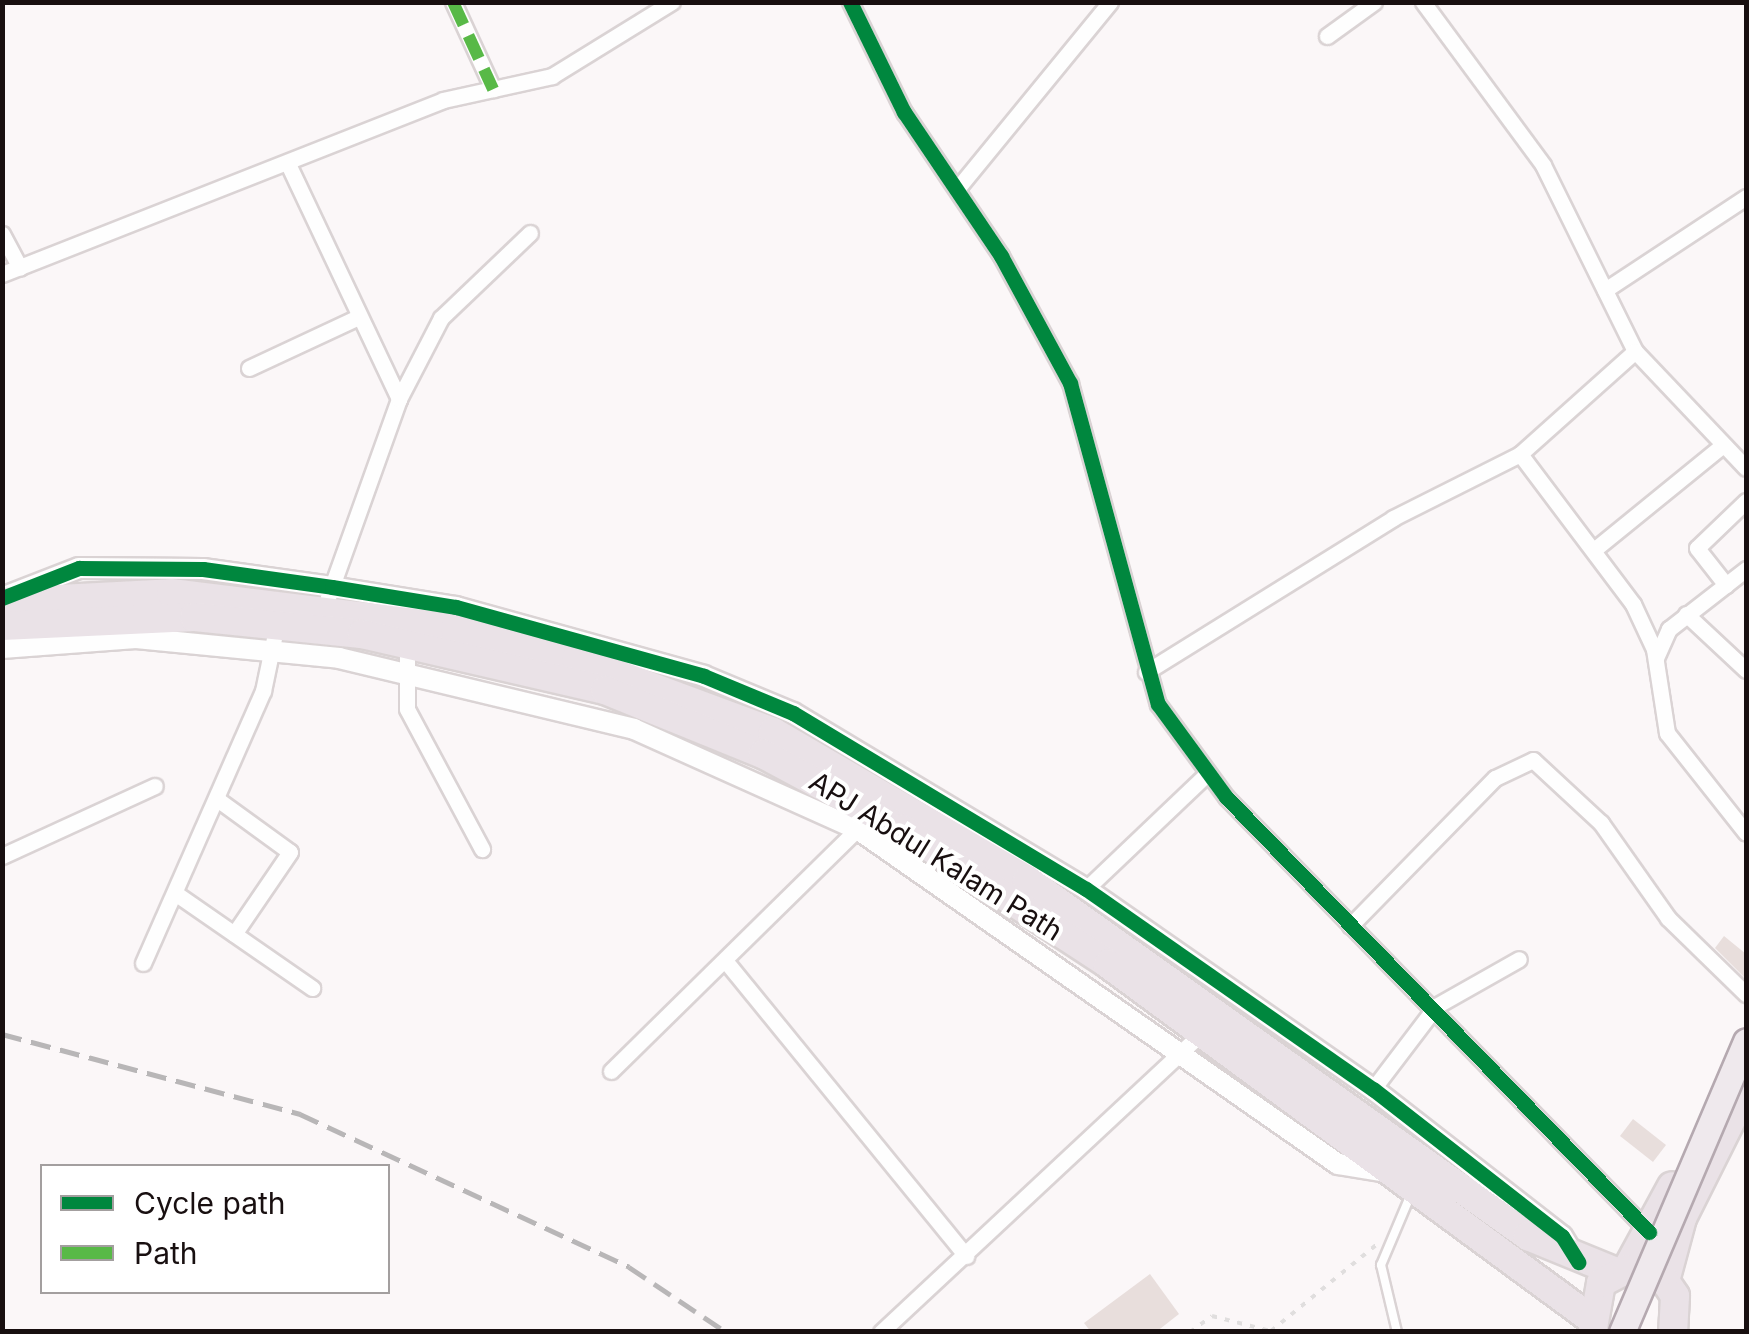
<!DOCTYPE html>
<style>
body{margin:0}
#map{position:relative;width:1749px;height:1334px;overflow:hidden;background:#fbf7f8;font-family:Inter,sans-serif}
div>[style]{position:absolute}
.building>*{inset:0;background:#e8dedc}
.path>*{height:4px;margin-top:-2px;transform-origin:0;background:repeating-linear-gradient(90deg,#e0dede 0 5px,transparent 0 13px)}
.roads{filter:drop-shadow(2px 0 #dad3d4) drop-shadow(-2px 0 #dad3d4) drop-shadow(0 2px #dad3d4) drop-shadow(0 -2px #dad3d4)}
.service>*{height:8px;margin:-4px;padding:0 4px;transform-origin:4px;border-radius:4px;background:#fefefe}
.minor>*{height:15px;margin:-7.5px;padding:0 7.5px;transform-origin:7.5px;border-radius:7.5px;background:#fefefe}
.tertiary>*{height:20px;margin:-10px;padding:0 10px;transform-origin:10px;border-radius:10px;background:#fefefe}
.trunk>*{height:28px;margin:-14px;padding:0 14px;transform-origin:14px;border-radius:14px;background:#eae2e7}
.rail>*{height:5px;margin-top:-2.5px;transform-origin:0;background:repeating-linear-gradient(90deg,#b8b6b7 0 20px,transparent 0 30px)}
.bridges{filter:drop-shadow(2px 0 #b5a9b0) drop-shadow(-2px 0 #b5a9b0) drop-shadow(0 2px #b5a9b0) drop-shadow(0 -2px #b5a9b0)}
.primary-bridge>*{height:25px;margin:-12.5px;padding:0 12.5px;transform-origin:12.5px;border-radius:12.5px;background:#efe9ed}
.quiet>*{height:12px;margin-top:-6px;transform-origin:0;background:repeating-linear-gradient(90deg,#58b947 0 25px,transparent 0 37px)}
.cycleway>*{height:15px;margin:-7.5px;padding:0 7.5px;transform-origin:7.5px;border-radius:7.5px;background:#00873e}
span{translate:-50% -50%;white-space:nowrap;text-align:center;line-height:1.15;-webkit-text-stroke:8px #fff;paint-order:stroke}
.street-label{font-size:28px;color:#180f10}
.frame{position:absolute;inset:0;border:5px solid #180f10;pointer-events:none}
.legend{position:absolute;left:40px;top:1164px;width:350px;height:130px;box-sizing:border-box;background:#fff;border:2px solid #a39f9f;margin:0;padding:12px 18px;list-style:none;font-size:30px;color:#180f10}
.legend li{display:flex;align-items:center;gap:20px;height:50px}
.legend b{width:50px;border:2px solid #a39f9f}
</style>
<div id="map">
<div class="building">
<div style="clip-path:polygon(1724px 936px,1746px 954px,1746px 979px,1715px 948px)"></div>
<div style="clip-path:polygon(1633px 1119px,1666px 1145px,1653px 1162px,1620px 1136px)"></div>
<div style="clip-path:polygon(1150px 1274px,1179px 1314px,1156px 1332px,1091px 1332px,1084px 1323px)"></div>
</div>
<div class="path">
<div style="left:1190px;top:1332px;width:27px;rotate:-36deg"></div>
<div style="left:1212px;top:1316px;width:61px;rotate:14.3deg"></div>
<div style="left:1271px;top:1331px;width:136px;rotate:-39.3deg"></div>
</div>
<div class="roads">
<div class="service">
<div style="left:1397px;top:1332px;width:69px;rotate:-103.4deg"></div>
<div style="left:1381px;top:1265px;width:77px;rotate:-67.1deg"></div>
</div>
<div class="minor">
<div style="left:453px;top:2px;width:96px;rotate:65.3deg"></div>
<div style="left:850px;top:2px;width:123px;rotate:63.9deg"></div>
<div style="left:904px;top:112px;width:174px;rotate:56deg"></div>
<div style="left:1001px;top:256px;width:145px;rotate:61.5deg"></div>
<div style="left:1070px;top:383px;width:333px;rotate:74.7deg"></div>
<div style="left:1158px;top:704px;width:115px;rotate:53.8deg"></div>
<div style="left:1226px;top:797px;width:607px;rotate:45.8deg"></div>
<div style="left:1423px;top:2px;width:202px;rotate:53.6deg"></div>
<div style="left:1543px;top:165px;width:208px;rotate:63.7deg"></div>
<div style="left:1635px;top:351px;width:161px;rotate:46.5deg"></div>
<div style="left:1327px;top:36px;width:58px;rotate:-35.9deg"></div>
<div style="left:289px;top:166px;width:258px;rotate:64.7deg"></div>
<div style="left:399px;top:399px;width:223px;rotate:109.7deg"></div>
<div style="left:957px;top:189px;width:242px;rotate:-50.7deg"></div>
<div style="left:2px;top:234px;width:38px;rotate:62deg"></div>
<div style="left:2px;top:274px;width:474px;rotate:-21.5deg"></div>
<div style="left:443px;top:100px;width:112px;rotate:-12.4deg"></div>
<div style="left:552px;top:76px;width:141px;rotate:-31.7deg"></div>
<div style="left:1605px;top:290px;width:169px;rotate:-33.4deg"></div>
<div style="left:249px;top:368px;width:118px;rotate:-25deg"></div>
<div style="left:399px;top:399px;width:91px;rotate:-62.6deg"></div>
<div style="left:441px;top:318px;width:123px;rotate:-43.7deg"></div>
<div style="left:1520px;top:454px;width:188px;rotate:53deg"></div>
<div style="left:1633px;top:604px;width:50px;rotate:65deg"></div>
<div style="left:1654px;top:649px;width:85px;rotate:81.2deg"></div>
<div style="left:1667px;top:733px;width:127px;rotate:51.7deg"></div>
<div style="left:1595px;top:549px;width:165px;rotate:-39.1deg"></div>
<div style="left:1726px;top:585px;width:47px;rotate:-128.1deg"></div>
<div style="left:1697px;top:548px;width:68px;rotate:-43.8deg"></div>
<div style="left:1686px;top:614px;width:82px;rotate:43deg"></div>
<div style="left:407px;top:642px;width:67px;rotate:90deg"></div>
<div style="left:407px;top:709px;width:159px;rotate:61.8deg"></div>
<div style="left:1656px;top:658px;width:32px;rotate:-66deg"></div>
<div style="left:1669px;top:629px;width:98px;rotate:-37.9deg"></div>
<div style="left:1146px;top:672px;width:291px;rotate:-31.9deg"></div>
<div style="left:1393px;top:518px;width:142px;rotate:-26.7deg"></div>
<div style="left:1520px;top:454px;width:154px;rotate:-41.8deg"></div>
<div style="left:217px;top:799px;width:90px;rotate:36deg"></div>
<div style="left:290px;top:852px;width:99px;rotate:124.3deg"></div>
<div style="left:2px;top:856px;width:168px;rotate:-24.6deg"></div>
<div style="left:1086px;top:889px;width:168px;rotate:-43.6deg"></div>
<div style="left:175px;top:893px;width:167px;rotate:34.7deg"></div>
<div style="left:1350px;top:926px;width:207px;rotate:-45.6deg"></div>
<div style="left:1495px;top:778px;width:42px;rotate:-25.3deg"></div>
<div style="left:1533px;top:760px;width:93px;rotate:42.8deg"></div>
<div style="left:1601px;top:823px;width:116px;rotate:54.8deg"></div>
<div style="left:1668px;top:918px;width:109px;rotate:44.3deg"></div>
<div style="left:143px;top:963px;width:297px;rotate:-66.2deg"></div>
<div style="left:263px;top:691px;width:74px;rotate:-78.2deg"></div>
<div style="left:728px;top:964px;width:377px;rotate:50.8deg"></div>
<div style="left:611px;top:1071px;width:355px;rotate:-44.5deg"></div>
<div style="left:1373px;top:1089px;width:104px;rotate:-52.8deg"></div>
<div style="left:1436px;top:1006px;width:95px;rotate:-29.5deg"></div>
<div style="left:881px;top:1332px;width:440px;rotate:-43deg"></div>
</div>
<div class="tertiary">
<div style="left:4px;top:597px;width:80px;rotate:-21.1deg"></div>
<div style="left:79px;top:568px;width:124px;rotate:0.5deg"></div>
<div style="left:203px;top:569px;width:130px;rotate:7.9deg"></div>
<div style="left:332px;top:587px;width:126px;rotate:9.2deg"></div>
<div style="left:456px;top:607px;width:257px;rotate:15.5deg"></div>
<div style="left:704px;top:676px;width:96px;rotate:22.6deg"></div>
<div style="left:793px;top:713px;width:342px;rotate:31deg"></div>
<div style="left:1086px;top:889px;width:350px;rotate:34.9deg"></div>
<div style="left:1373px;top:1089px;width:239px;rotate:37.9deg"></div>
<div style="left:1562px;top:1236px;width:26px;rotate:59deg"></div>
<div style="left:2px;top:648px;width:134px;rotate:-4.3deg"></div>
<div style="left:136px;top:638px;width:204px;rotate:5.6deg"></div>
<div style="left:339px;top:658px;width:303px;rotate:13.5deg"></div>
<div style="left:634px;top:729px;width:247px;rotate:24.2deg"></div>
<div style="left:859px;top:830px;width:584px;rotate:34.89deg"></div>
<div style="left:1338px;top:1164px;width:56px;rotate:9.3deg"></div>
</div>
<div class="trunk">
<div style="left:2px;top:602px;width:169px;rotate:-3deg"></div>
<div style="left:171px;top:593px;width:286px;rotate:7deg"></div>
<div style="left:455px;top:628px;width:125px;rotate:14.4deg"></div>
<div style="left:576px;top:659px;width:210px;rotate:20.3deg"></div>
<div style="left:773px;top:732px;width:294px;rotate:30.2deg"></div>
<div style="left:1027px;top:880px;width:615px;rotate:35.4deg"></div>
<div style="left:1528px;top:1236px;width:95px;rotate:22.2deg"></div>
<div style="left:2px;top:626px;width:192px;rotate:-2.7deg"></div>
<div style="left:194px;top:617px;width:169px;rotate:5.8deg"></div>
<div style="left:362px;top:634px;width:249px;rotate:13deg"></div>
<div style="left:605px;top:690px;width:170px;rotate:22.1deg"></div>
<div style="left:763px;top:754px;width:158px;rotate:28.3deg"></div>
<div style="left:902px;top:829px;width:246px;rotate:33.2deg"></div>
<div style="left:1108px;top:964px;width:598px;rotate:36.3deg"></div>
<div style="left:1627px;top:1269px;width:94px;rotate:-61.5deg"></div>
<div style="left:1665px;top:1281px;width:65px;rotate:-74.9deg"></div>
<div style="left:1682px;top:1218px;width:143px;rotate:-63.4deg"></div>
<div style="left:1593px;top:1328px;width:46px;rotate:-79.9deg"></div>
<div style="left:1601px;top:1283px;width:30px;rotate:-28deg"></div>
<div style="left:1627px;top:1269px;width:40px;rotate:18deg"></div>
<div style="left:1665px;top:1281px;width:18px;rotate:56deg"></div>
<div style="left:1675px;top:1296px;width:36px;rotate:93deg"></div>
</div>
</div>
<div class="rail">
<div style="left:2px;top:1034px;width:309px;rotate:15deg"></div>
<div style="left:300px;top:1114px;width:363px;rotate:24.9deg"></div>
<div style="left:629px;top:1267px;width:117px;rotate:33.8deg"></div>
</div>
<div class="bridges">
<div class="primary-bridge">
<div style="left:1622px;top:1332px;width:316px;rotate:-66.9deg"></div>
</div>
</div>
<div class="quiet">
<div style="left:453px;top:2px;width:96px;rotate:65.3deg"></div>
</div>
<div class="cycleway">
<div style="left:850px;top:2px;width:123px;rotate:63.9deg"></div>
<div style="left:904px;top:112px;width:174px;rotate:56deg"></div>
<div style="left:1001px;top:256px;width:145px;rotate:61.5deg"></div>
<div style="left:1070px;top:383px;width:333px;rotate:74.7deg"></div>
<div style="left:1158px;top:704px;width:115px;rotate:53.8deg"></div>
<div style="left:1226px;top:797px;width:607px;rotate:45.8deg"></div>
<div style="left:2px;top:598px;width:83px;rotate:-21.3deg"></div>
<div style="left:79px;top:568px;width:124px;rotate:0.5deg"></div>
<div style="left:203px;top:569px;width:130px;rotate:7.9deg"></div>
<div style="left:332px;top:587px;width:126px;rotate:9.2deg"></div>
<div style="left:456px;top:607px;width:257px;rotate:15.5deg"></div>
<div style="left:704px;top:676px;width:96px;rotate:22.6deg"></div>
<div style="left:793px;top:713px;width:342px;rotate:31deg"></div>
<div style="left:1086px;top:889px;width:350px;rotate:34.9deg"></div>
<div style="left:1373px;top:1089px;width:239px;rotate:37.9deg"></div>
<div style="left:1562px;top:1236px;width:31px;rotate:58deg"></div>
</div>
<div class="street-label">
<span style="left:936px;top:856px;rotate:32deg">APJ Abdul Kalam Path</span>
</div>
<div class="frame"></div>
<ul class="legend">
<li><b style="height:12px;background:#00873e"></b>Cycle path</li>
<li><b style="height:12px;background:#58b947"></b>Path</li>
</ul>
</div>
